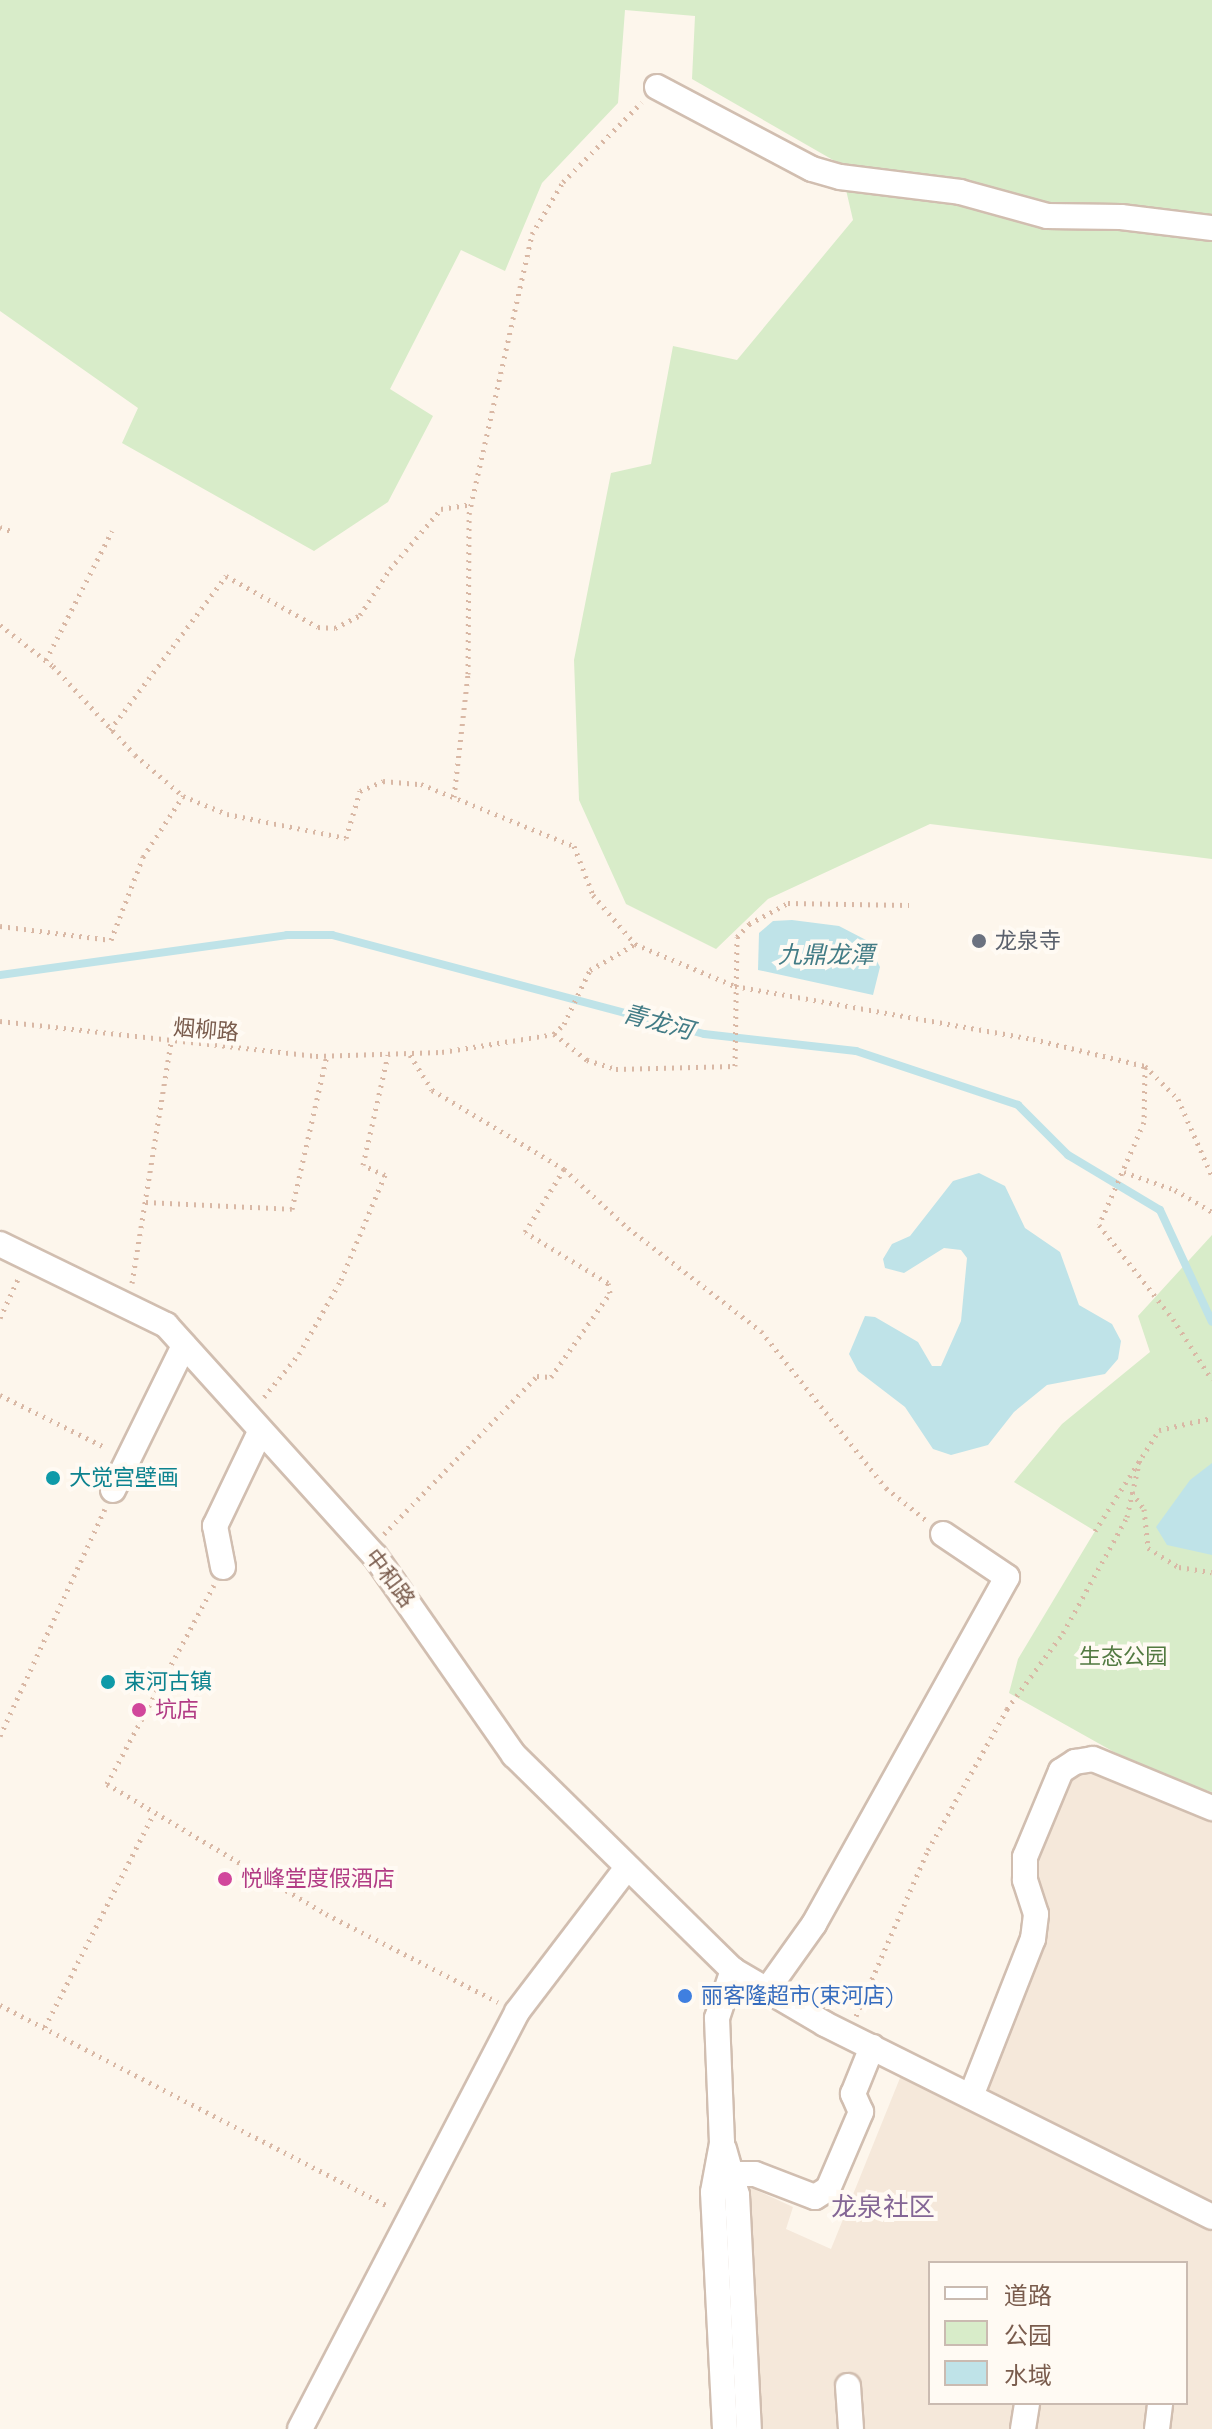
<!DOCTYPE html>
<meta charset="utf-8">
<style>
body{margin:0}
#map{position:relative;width:1212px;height:2429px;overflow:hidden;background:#fdf6ec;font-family:Quicksand,"Noto Sans SC",sans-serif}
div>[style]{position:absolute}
.residential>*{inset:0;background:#f5e8da}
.green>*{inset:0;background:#d8ecc9}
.water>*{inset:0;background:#bfe3e8}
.stream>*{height:8px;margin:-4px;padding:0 4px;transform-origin:4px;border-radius:4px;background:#bfe3e8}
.path>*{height:5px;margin-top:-2.5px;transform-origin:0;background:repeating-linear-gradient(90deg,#d9b8a5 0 2px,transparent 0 8px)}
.roads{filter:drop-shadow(2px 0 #d1beb0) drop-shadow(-2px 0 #d1beb0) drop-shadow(0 2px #d1beb0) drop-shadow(0 -2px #d1beb0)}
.minor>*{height:24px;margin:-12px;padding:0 12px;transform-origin:12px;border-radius:12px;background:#fff}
.dots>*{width:22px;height:22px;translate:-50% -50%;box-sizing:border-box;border:4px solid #fffaf3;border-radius:50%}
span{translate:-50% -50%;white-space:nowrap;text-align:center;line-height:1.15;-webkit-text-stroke:8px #fffaf3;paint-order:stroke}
.worship-label{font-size:22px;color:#5b616d}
.left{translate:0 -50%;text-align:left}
.street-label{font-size:22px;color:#7a5c4d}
.culture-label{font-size:22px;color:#0d838f}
.park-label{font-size:22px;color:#537a41}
.hotel-label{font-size:22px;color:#b23c85}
.shop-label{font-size:22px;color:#366cbe}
.water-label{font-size:24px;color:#437c86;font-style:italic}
.quarter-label{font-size:26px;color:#846695}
.legend{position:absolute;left:928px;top:2261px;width:260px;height:144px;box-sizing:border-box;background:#fffaf3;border:2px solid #cabbb1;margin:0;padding:10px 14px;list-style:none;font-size:24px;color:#7a5c4d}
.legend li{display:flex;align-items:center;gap:16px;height:40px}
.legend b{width:40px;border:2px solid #cabbb1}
</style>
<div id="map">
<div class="residential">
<div style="clip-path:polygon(evenodd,1097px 1767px,1212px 1818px,1212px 2429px,763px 2429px,747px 2186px,793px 2207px,786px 2229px,831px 2249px,902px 2073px,979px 2104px,1039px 1942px,1032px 1861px,1074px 1772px,1097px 1767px,930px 2263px,1186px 2263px,1186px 2403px,930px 2403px,930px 2263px)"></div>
</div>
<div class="green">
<div style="clip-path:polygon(0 0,1212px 0,1212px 859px,930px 824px,768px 899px,716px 949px,626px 904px,579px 800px,574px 660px,611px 473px,651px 464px,673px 346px,737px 360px,853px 220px,840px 164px,692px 79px,695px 16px,625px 10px,618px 103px,542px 183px,505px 271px,461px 250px,390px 389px,433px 416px,388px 502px,314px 551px,122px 443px,138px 408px,0 311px)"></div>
<div style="clip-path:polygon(1212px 1235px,1212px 1792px,1155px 1775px,1009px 1693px,1018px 1659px,1095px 1531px,1014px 1482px,1062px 1424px,1150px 1352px,1138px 1316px)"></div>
</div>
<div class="water">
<div style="clip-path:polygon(792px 920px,839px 926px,866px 940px,880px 967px,873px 995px,758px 970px,759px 933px,773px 921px)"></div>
<div style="clip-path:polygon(979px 1173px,1005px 1186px,1025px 1228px,1060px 1252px,1079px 1305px,1112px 1324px,1121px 1341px,1118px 1359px,1105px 1374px,1047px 1385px,1014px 1412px,988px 1445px,951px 1455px,933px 1449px,905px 1407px,858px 1371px,849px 1354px,865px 1316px,875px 1317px,918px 1342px,932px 1366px,941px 1366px,961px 1321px,967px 1258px,961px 1250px,944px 1248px,904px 1273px,885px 1268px,883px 1259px,892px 1244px,910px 1236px,953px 1181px)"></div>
<div style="clip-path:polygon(1212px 1463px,1212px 1555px,1167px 1545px,1156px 1527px,1190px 1480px)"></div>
</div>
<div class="stream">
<div style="left:0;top:975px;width:290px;rotate:-7.9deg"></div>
<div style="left:287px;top:935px;width:45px"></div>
<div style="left:332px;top:935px;width:385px;rotate:14.9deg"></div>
<div style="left:704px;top:1034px;width:153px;rotate:6.4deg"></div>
<div style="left:856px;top:1051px;width:171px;rotate:18.4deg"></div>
<div style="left:1018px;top:1105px;width:71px;rotate:45deg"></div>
<div style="left:1068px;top:1155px;width:107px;rotate:30.9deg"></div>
<div style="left:1160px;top:1210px;width:123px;rotate:65.1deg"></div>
</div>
<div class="path">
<div style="left:0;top:527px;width:15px;rotate:20deg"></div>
<div style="left:0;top:625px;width:67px;rotate:37.7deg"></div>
<div style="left:53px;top:666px;width:121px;rotate:47.3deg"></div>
<div style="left:135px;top:755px;width:63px;rotate:40.5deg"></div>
<div style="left:183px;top:796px;width:48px;rotate:22.2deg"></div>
<div style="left:227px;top:814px;width:121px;rotate:11.4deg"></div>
<div style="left:346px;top:838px;width:49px;rotate:-73.4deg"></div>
<div style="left:360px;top:791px;width:25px;rotate:-23deg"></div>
<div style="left:383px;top:781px;width:38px;rotate:5deg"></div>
<div style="left:421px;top:784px;width:165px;rotate:22.1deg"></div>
<div style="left:574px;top:846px;width:53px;rotate:68.8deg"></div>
<div style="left:593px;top:895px;width:65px;rotate:49.4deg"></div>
<div style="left:635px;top:944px;width:108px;rotate:22.8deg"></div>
<div style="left:735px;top:986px;width:303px;rotate:10.1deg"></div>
<div style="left:1033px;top:1039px;width:115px;rotate:13.6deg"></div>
<div style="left:1145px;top:1066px;width:47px;rotate:45deg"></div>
<div style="left:1178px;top:1099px;width:84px;rotate:66.2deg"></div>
<div style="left:46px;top:660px;width:145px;rotate:-62.9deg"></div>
<div style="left:110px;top:730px;width:193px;rotate:-53deg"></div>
<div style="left:226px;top:576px;width:105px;rotate:29deg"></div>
<div style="left:318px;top:627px;width:17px;rotate:3deg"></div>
<div style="left:335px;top:628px;width:28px;rotate:-27deg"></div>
<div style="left:360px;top:615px;width:55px;rotate:-56.9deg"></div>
<div style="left:390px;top:569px;width:79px;rotate:-49.6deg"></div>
<div style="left:441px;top:509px;width:30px;rotate:-9deg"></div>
<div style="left:454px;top:797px;width:124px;rotate:-83.5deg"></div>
<div style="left:468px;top:674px;width:160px;rotate:-89.6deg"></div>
<div style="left:469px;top:514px;width:287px;rotate:-77.3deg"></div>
<div style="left:532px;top:234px;width:61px;rotate:-59.2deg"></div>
<div style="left:563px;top:182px;width:112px;rotate:-45.4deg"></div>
<div style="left:0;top:926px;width:112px;rotate:7.2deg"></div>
<div style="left:111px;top:940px;width:89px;rotate:-68.9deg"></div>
<div style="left:143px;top:857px;width:73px;rotate:-56.7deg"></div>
<div style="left:0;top:1021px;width:318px;rotate:6.3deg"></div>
<div style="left:316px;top:1056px;width:126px;rotate:-1.8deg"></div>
<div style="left:442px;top:1052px;width:113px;rotate:-9.1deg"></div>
<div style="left:554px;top:1034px;width:14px;rotate:-45deg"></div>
<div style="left:564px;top:1024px;width:60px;rotate:-64.3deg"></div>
<div style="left:590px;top:970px;width:52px;rotate:-30deg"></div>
<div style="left:554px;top:1034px;width:42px;rotate:38.2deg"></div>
<div style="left:587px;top:1060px;width:30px;rotate:17deg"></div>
<div style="left:616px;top:1069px;width:119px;rotate:-1.4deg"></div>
<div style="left:735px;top:1066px;width:129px;rotate:-89.1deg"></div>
<div style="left:737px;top:937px;width:18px;rotate:-47deg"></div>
<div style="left:749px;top:924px;width:44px;rotate:-28.3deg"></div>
<div style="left:788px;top:903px;width:121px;rotate:0.9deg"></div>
<div style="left:410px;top:1055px;width:41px;rotate:57.8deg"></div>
<div style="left:432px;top:1090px;width:154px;rotate:30.9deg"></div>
<div style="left:564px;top:1169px;width:87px;rotate:42.7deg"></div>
<div style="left:628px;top:1228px;width:168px;rotate:37.8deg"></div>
<div style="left:761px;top:1331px;width:201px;rotate:51.5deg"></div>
<div style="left:886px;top:1488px;width:51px;rotate:38.7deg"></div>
<div style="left:1145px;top:1067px;width:55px;rotate:91deg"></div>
<div style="left:1144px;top:1122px;width:112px;rotate:113.6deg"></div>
<div style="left:1099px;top:1225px;width:120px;rotate:51.8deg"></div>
<div style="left:1173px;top:1319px;width:72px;rotate:57.4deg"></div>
<div style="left:1124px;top:1172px;width:54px;rotate:19.4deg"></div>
<div style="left:1175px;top:1190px;width:43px;rotate:30.7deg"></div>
<div style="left:146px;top:1202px;width:146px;rotate:2.7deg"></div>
<div style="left:292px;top:1209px;width:158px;rotate:-77.2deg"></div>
<div style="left:132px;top:1283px;width:243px;rotate:-80.8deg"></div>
<div style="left:0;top:1318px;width:43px;rotate:-65.2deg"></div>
<div style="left:0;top:1395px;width:119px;rotate:26.4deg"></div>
<div style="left:264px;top:1397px;width:55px;rotate:-50.9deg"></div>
<div style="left:299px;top:1354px;width:85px;rotate:-60.4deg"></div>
<div style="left:341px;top:1280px;width:114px;rotate:-67.3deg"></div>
<div style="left:385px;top:1175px;width:24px;rotate:-156deg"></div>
<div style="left:363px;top:1165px;width:113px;rotate:-77.2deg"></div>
<div style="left:1132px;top:1492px;width:21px;rotate:55deg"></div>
<div style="left:1144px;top:1509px;width:39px;rotate:84deg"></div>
<div style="left:1148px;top:1548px;width:36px;rotate:32deg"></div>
<div style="left:1179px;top:1567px;width:33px;rotate:9deg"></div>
<div style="left:1095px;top:1531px;width:120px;rotate:-57.6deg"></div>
<div style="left:1159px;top:1430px;width:54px;rotate:-12.8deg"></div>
<div style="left:384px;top:1534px;width:220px;rotate:-45.9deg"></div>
<div style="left:537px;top:1376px;width:14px;rotate:4deg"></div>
<div style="left:551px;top:1377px;width:103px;rotate:-54.9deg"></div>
<div style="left:610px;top:1293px;width:10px;rotate:-101deg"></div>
<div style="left:608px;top:1283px;width:97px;rotate:-148.4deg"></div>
<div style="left:525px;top:1232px;width:74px;rotate:-58.2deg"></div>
<div style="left:214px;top:1585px;width:226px;rotate:118.3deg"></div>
<div style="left:107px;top:1784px;width:255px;rotate:30.7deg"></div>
<div style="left:326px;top:1914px;width:193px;rotate:27.1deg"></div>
<div style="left:0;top:1736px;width:250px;rotate:-65.2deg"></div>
<div style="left:0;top:2005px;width:439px;rotate:27.4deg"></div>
<div style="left:856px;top:2016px;width:181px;rotate:-66.6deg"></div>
<div style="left:928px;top:1850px;width:162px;rotate:-60.7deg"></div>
<div style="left:1007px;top:1709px;width:94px;rotate:-53.6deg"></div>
<div style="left:1063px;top:1633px;width:132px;rotate:-61.1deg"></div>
<div style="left:1127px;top:1517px;width:59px;rotate:-77.4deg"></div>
<div style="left:45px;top:2027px;width:240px;rotate:-63deg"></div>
</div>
<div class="roads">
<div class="minor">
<div style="left:657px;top:87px;width:175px;rotate:27.9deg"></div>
<div style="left:812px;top:169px;width:29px;rotate:16deg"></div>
<div style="left:840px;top:177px;width:121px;rotate:7.1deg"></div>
<div style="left:960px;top:192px;width:90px;rotate:15.4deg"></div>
<div style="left:1047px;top:216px;width:74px;rotate:0.8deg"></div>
<div style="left:1121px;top:217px;width:92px;rotate:6.9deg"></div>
<div style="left:0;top:1244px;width:185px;rotate:26deg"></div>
<div style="left:166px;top:1325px;width:312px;rotate:47.9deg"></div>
<div style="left:375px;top:1556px;width:243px;rotate:55.1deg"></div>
<div style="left:514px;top:1755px;width:307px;rotate:44.5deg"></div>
<div style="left:733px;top:1970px;width:107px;rotate:30.4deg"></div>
<div style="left:825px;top:2024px;width:432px;rotate:26.5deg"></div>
<div style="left:113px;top:1490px;width:161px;rotate:-63.8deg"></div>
<div style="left:223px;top:1567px;width:42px;rotate:-101deg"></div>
<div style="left:215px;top:1526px;width:104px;rotate:-64.4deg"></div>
<div style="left:767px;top:1990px;width:81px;rotate:-54.5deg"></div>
<div style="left:814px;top:1924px;width:397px;rotate:-60.9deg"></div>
<div style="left:1007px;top:1577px;width:77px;rotate:-146.1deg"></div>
<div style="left:971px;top:2096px;width:169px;rotate:-68.5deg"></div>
<div style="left:1033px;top:1939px;width:25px;rotate:-83deg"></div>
<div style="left:1036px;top:1914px;width:36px;rotate:-108deg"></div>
<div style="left:1025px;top:1880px;width:23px;rotate:-90deg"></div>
<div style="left:1025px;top:1857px;width:93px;rotate:-67.3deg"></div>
<div style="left:1061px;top:1771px;width:17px;rotate:-33deg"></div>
<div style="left:1075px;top:1762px;width:18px;rotate:-9deg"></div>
<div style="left:1093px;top:1759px;width:129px;rotate:22.4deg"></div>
<div style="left:724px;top:2149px;width:48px;rotate:74.2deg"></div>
<div style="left:737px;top:2195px;width:234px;rotate:87.1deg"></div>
<div style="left:731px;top:2174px;width:24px"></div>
<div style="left:755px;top:2174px;width:64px;rotate:21deg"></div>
<div style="left:815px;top:2197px;width:15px;rotate:-32deg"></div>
<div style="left:828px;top:2189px;width:84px;rotate:-66.8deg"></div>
<div style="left:861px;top:2112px;width:20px;rotate:-114deg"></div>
<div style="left:853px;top:2094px;width:51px;rotate:-68deg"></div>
<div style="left:848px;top:2386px;width:43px;rotate:86deg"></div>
<div style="left:300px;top:2429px;width:470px;rotate:-62.5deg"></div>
<div style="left:517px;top:2012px;width:180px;rotate:-52.7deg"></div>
<div style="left:725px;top:2429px;width:237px;rotate:-92.9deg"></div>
<div style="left:713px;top:2192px;width:50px;rotate:-79.6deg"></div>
<div style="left:722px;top:2143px;width:125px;rotate:-92.3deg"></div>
<div style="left:717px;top:2018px;width:51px;rotate:-71.6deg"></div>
<div style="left:1023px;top:2429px;width:26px;rotate:-81deg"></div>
<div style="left:1157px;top:2429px;width:26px;rotate:-83deg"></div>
</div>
</div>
<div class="dots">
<div style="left:979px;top:941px;background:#6b7280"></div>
<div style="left:53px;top:1478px;background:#0f9aa8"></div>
<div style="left:108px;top:1682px;background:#0f9aa8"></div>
<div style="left:139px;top:1710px;background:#d1479c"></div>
<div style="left:225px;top:1879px;background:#d1479c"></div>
<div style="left:685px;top:1996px;background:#3f7fe0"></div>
</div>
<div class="worship-label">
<span class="left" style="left:995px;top:941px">龙泉寺</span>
</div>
<div class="street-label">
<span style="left:206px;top:1030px;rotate:5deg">烟柳路</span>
<span style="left:390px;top:1578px;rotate:53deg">中和路</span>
</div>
<div class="culture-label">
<span class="left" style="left:69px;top:1478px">大觉宫壁画</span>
<span class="left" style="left:124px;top:1682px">束河古镇</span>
</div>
<div class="park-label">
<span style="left:1123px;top:1657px">生态公园</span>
</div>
<div class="hotel-label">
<span class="left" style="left:155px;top:1710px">坑店</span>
<span class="left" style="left:241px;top:1879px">悦峰堂度假酒店</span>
</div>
<div class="shop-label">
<span class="left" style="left:701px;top:1996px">丽客隆超市(束河店)</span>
</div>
<div class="water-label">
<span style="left:826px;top:955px">九鼎龙潭</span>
<span style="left:658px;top:1022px;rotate:15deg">青龙河</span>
</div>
<div class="quarter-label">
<span style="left:883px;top:2207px">龙泉社区</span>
</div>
<ul class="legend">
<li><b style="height:10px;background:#fff"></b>道路</li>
<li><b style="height:22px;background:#d8ecc9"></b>公园</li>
<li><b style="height:22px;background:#bfe3e8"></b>水域</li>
</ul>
</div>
